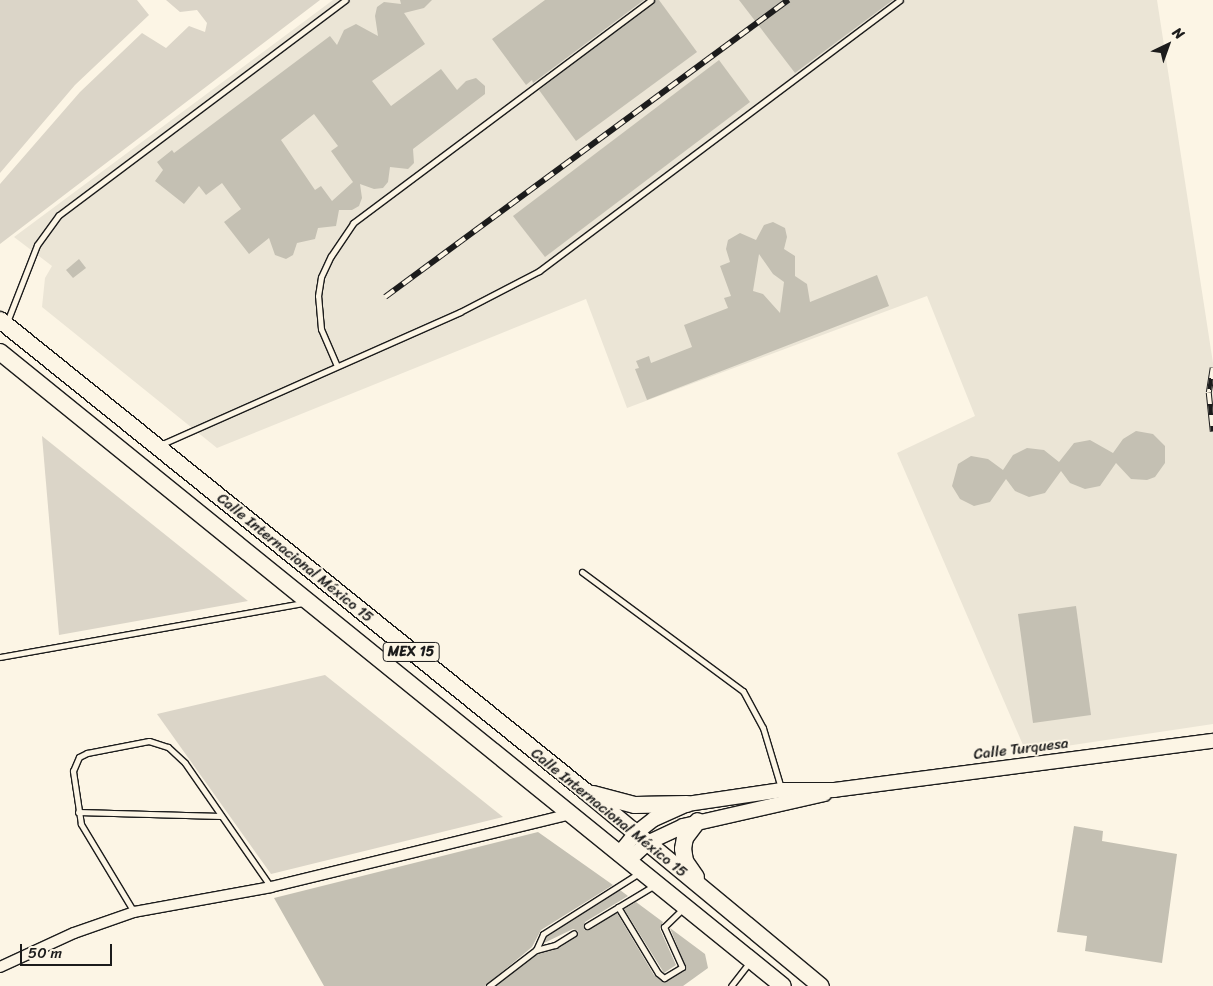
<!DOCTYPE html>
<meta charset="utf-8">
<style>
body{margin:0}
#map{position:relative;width:1213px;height:986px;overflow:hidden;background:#fcf5e5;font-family:Sriracha,sans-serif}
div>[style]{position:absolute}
.built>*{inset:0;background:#ebe5d6}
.green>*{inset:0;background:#dbd5c8}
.building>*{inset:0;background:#c4c0b3}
.roads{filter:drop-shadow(1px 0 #1c1c1c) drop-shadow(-1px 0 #1c1c1c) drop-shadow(0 1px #1c1c1c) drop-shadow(0 -1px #1c1c1c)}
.lane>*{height:5px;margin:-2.5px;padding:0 2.5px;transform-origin:2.5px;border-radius:2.5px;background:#fcf5e5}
.street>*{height:10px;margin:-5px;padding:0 5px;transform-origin:5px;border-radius:5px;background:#fcf5e5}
.secondary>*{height:14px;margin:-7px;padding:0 7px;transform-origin:7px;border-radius:7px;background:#fcf5e5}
.primary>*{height:16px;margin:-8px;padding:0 8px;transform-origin:8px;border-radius:8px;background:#fcf5e5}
.rail>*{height:5.5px;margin-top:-2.75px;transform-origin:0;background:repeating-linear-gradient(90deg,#fcf5e5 0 11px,#1c1c1c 0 22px);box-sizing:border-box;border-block:1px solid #1c1c1c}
span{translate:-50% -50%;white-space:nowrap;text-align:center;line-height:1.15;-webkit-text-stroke:4px #fcf5e5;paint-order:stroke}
.shield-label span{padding:1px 4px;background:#fcf5e5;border:1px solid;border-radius:4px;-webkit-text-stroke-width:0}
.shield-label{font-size:14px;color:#1c1c1c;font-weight:700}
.street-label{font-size:15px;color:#1c1c1c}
.north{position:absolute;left:1143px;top:20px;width:50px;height:50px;-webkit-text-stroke:4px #fcf5e5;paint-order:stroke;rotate:42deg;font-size:14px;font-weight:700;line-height:20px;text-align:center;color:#1c1c1c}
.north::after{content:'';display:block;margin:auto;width:18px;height:22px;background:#1c1c1c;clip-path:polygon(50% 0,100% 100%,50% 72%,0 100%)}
.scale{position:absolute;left:20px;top:944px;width:92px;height:22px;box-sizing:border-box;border:2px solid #1c1c1c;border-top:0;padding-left:6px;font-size:15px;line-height:18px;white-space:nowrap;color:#1c1c1c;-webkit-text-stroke:4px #fcf5e5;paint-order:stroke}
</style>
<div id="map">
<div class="built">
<div style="clip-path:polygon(333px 0,1157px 0,1213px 363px,1213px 724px,1026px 752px,897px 453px,975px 416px,927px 296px,627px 408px,586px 299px,217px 448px,42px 307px,45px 278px,52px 266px,14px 237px)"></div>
</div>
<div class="green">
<div style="clip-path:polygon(0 0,137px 0,149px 15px,75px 85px,0 173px)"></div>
<div style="clip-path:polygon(166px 0,320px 0,0 244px,0 184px,80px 92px,142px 33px,166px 48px,189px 26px,205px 32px,207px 23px,197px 10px,180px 12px)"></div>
<div style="clip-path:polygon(42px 436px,248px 601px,59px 635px)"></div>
<div style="clip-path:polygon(325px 675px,503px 817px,271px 874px,157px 714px)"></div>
</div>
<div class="building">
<div style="clip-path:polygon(evenodd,400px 0,432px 0,424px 8px,404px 13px,425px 44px,372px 81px,391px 106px,441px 69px,457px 90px,466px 81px,476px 78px,485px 86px,485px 94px,413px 149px,414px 163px,408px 169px,390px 167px,388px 182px,383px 188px,374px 189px,360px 184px,362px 198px,359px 206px,352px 210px,339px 210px,336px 226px,318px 228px,315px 239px,297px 243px,293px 255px,286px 259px,275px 255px,269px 238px,249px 254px,224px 222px,241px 209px,222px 183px,206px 195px,199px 186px,184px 204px,155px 181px,163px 170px,157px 162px,172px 150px,174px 153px,330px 36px,337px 45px,344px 30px,356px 24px,378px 36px,375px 16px,377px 7px,384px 2px,401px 4px,400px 0,314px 114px,338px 146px,331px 151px,353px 182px,332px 201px,321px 186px,315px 190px,281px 140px,314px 114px)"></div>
<div style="clip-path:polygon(545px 0,644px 0,533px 83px,532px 80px,526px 85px,492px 39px)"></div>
<div style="clip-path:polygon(655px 0,659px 0,697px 52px,576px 141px,539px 90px)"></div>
<div style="clip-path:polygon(739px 0,893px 0,795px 73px)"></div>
<div style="clip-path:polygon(719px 60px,750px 102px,545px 257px,513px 216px)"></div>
<div style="clip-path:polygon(evenodd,773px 222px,785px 228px,787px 237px,784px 249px,795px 256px,795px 276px,807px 284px,810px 302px,877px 275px,889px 306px,647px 400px,635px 369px,639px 368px,636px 361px,649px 356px,651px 363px,692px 347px,684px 325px,728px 308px,724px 298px,731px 296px,720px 266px,730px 262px,726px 249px,728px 240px,740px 233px,756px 240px,764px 225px,773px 222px,759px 254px,773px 274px,784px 282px,780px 313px,763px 294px,753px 291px,759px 254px)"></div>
<div style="clip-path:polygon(79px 259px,86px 268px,73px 278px,66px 270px)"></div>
<div style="clip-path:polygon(1136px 431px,1153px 434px,1165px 446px,1165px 463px,1155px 477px,1147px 480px,1131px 479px,1116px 463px,1100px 486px,1085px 489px,1070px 483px,1061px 471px,1045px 493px,1029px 497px,1015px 491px,1006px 479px,990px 502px,974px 506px,960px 499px,952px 486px,958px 464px,971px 456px,988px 459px,1003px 470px,1013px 455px,1027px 448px,1044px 450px,1059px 462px,1074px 443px,1090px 440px,1113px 453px,1123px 439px)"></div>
<div style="clip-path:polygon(1076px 606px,1091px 715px,1033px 723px,1018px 614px)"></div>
<div style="clip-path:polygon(1074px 826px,1103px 831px,1102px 841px,1177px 854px,1162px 963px,1085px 951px,1087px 936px,1057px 932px)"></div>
<div style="clip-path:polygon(538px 832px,613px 885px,541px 930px,532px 947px,485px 986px,324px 986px,274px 898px)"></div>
<div style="clip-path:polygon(620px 890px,628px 896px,585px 922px,584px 930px,617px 913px,654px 975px,664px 982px,686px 968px,670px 928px,705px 954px,708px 968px,683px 986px,496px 986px,538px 954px,557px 949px,576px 937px,578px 931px,573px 929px,544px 943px,546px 937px)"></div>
<div style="clip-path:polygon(636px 902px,663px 922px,660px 929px,676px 965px,664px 973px,624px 909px)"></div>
</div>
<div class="roads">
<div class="lane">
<div style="left:7px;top:322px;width:83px;rotate:-68.7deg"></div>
<div style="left:37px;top:245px;width:37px;rotate:-54deg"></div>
<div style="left:59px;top:215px;width:358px;rotate:-36.9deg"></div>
<div style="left:337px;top:366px;width:40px;rotate:-113.4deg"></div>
<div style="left:321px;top:329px;width:33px;rotate:-95deg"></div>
<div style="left:318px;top:296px;width:19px;rotate:-81deg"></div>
<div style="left:321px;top:277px;width:23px;rotate:-65deg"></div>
<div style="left:331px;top:256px;width:40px;rotate:-56deg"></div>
<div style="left:353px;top:223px;width:372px;rotate:-36.8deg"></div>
<div style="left:160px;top:445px;width:328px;rotate:-23.9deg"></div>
<div style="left:460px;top:312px;width:89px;rotate:-27.4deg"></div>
<div style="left:539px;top:271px;width:451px;rotate:-36.9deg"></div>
<div style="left:582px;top:572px;width:200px;rotate:36.5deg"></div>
<div style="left:743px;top:691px;width:42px;rotate:61.6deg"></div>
<div style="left:763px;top:728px;width:63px;rotate:73.3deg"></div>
<div style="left:0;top:657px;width:308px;rotate:-10.1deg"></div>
<div style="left:78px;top:812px;width:143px;rotate:1.6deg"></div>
<div style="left:618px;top:907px;width:77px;rotate:58.8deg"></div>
<div style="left:658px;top:973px;width:8px;rotate:40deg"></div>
<div style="left:664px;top:978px;width:21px;rotate:-31deg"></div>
<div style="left:682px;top:967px;width:44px;rotate:-114.2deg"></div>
<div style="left:664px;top:927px;width:28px;rotate:-44deg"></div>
<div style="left:134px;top:912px;width:103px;rotate:-121.1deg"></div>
<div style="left:81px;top:824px;width:54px;rotate:-98.6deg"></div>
<div style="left:73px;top:771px;width:15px;rotate:-67deg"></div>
<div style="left:79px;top:757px;width:9px;rotate:-27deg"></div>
<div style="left:87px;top:753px;width:63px;rotate:-11deg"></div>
<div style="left:149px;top:741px;width:20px;rotate:18deg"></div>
<div style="left:168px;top:747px;width:23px;rotate:43deg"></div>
<div style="left:185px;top:763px;width:151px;rotate:55.3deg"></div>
<div style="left:587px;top:926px;width:79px;rotate:-31.1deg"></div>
<div style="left:536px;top:950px;width:17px;rotate:-66deg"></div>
<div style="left:543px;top:934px;width:114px;rotate:-32.4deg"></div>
<div style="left:489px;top:986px;width:59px;rotate:-37.5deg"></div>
<div style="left:536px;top:950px;width:20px;rotate:-15deg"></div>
<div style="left:555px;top:945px;width:22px;rotate:-32deg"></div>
<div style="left:731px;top:986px;width:31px;rotate:-52deg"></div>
</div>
<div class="street">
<div style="left:0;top:967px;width:81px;rotate:-24.7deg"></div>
<div style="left:74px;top:933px;width:64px;rotate:-19.3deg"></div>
<div style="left:134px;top:912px;width:139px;rotate:-10.3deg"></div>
<div style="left:271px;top:887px;width:308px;rotate:-13.7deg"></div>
</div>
<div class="secondary">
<div style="left:619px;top:854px;width:27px;rotate:-51deg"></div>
<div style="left:636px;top:833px;width:23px;rotate:-38deg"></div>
<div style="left:654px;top:819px;width:36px;rotate:-24deg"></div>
<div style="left:687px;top:804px;width:96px;rotate:-8.4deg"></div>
<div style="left:782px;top:790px;width:52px"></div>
<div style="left:834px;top:790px;width:382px;rotate:-7.4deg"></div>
<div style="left:628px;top:861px;width:26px;rotate:-43deg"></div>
<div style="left:647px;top:843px;width:40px;rotate:-25deg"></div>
<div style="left:683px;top:826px;width:145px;rotate:-12.8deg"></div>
</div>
<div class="primary">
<div style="left:0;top:320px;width:751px;rotate:38.84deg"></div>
<div style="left:585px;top:791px;width:306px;rotate:39.6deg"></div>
<div style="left:0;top:352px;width:1007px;rotate:39deg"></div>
<div style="left:593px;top:794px;width:43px;rotate:14.7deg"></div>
<div style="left:635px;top:805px;width:52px;rotate:-1.1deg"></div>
<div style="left:696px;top:877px;width:19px;rotate:-125deg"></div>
<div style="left:685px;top:861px;width:12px;rotate:-99deg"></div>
<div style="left:683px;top:849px;width:11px;rotate:-80deg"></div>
<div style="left:685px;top:838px;width:21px;rotate:-53deg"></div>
</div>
</div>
<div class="rail">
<div style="left:385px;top:297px;width:501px;rotate:-36.39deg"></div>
<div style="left:1213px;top:368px;width:25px;rotate:99deg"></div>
<div style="left:1209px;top:393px;width:39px;rotate:84deg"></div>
</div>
<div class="shield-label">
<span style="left:411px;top:652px">MEX 15</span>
</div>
<div class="street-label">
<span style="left:295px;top:558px;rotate:39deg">Calle Internacional México 15</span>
<span style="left:1021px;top:749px;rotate:-7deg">Calle Turquesa</span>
<span style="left:609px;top:813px;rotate:39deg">Calle Internacional México 15</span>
</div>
<div class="north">N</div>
<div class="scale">50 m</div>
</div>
